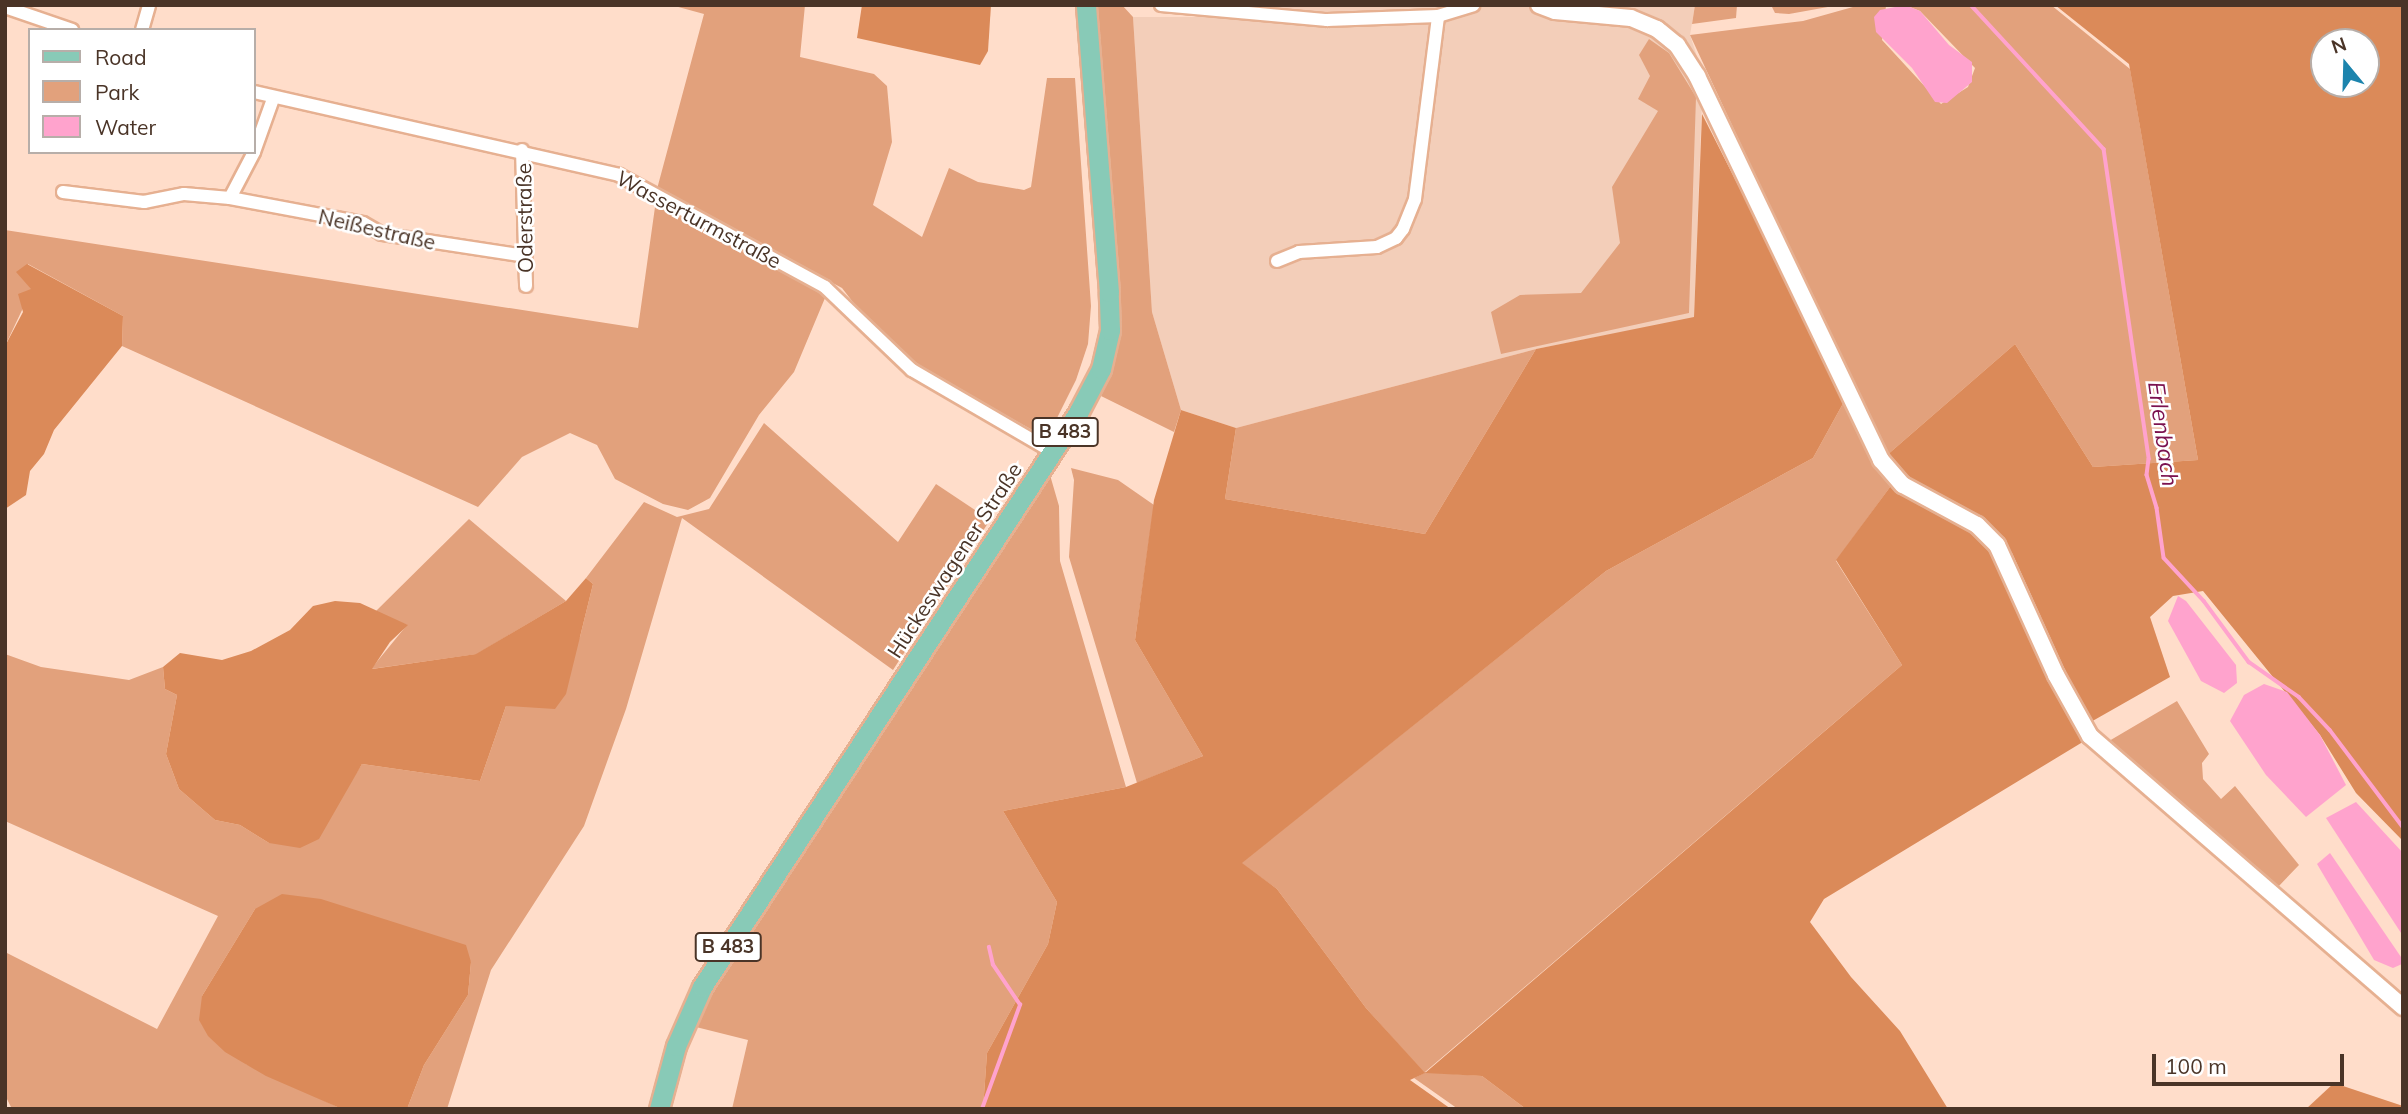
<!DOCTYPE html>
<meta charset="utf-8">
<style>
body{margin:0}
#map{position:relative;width:2408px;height:1114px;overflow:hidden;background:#ffddca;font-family:Mulish,sans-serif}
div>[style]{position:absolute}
.built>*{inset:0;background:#f3ceb9}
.green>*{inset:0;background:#e2a17c}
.forest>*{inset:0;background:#db8a59}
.water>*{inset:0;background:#ffa3cd}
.stream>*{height:3.5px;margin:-1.75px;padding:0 1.75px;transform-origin:1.75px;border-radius:1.75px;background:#ffa3cd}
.roads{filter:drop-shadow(2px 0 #e6b091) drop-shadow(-2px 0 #e6b091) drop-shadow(0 2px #e6b091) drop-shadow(0 -2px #e6b091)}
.minor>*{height:12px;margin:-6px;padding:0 6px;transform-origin:6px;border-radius:6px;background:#fff}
.tertiary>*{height:16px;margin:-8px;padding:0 8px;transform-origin:8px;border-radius:8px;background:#fff}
.primary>*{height:19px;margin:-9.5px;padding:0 9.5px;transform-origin:9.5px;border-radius:9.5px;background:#88cab7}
span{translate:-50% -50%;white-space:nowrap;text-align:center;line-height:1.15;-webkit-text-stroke:5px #fff;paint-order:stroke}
.shield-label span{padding:2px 5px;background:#fff;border:2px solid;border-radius:5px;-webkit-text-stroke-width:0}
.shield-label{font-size:19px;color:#4a3427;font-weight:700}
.street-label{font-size:21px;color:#4a3427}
.water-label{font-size:23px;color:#7b124f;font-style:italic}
.frame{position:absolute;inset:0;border:7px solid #4a3427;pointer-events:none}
.legend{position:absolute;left:28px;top:28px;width:228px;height:126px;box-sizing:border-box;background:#fff;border:2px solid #b7aea9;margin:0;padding:9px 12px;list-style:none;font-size:21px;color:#4a3427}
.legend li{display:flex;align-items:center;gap:14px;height:35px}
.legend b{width:35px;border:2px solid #b7aea9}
.north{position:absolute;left:2310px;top:28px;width:70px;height:70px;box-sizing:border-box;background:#fff;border:2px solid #b7aea9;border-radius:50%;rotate:341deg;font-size:19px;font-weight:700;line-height:28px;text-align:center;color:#4a3427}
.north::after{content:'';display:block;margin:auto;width:24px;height:32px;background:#1c84ad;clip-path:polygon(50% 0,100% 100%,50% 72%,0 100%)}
.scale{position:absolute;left:2152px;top:1054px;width:192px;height:32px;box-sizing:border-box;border:4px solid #4a3427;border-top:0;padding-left:9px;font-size:21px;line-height:24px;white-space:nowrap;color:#4a3427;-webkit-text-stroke:5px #fff;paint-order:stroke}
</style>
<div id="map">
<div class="built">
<div style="clip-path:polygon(1240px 5px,1695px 5px,1690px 35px,1703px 75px,1694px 318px,1536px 349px,1236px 428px,1181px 410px,1152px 312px,1133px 17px,1217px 17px)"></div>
</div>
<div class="green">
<div style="clip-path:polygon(671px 5px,805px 5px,800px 57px,874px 74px,887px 86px,892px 142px,873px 205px,922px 237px,949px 168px,978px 182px,1024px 190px,1031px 187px,1047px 78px,1075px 78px,1091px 306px,1088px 344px,1076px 380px,1047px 438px,921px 369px,880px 337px,842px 288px,657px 189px,704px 14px)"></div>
<div style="clip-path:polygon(1096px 5px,1122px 5px,1133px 17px,1152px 312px,1181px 410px,1174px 432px,1101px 396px,1114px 364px,1120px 319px)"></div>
<div style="clip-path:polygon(1695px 5px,1737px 5px,1736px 18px,1692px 24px)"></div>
<div style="clip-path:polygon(1771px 5px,1839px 5px,1789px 14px,1775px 13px)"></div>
<div style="clip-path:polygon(1860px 5px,1891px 5px,1886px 6px,1882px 40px,1941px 104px,1968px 87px,1975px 68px,1920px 11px,1905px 5px,2051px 5px,2130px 69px,2198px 460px,2093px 467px,2015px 344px,1886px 456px,1690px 35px,1803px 21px)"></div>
<div style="clip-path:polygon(1649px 39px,1669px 53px,1696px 97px,1689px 313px,1501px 354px,1491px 312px,1520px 295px,1581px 293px,1620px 243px,1612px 187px,1658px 111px,1638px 99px,1650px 76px,1639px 55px)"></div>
<div style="clip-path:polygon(656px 200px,822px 291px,825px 298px,794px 372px,759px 415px,710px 498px,688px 510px,663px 504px,615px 479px,597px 445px,570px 433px,522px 457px,478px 507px,122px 346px,123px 316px,28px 264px,32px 289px,5px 346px,5px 230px,638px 328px)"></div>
<div style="clip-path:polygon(1536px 349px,1425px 534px,1225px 499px,1236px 428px)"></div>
<div style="clip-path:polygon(1846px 398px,1893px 483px,1836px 561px,1902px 665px,1425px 1072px,1482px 1076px,1526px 1109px,1458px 1109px,1414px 1078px,1424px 1073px,1366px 1008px,1277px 889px,1241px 863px,1606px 571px,1813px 458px)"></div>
<div style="clip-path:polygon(764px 423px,898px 542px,936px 484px,990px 520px,893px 670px,682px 518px,626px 709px,584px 826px,491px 970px,447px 1109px,407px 1109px,424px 1065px,468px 995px,471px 962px,448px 940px,255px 909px,202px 996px,246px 1064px,342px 1109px,12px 1109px,5px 1095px,5px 952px,157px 1029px,218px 916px,5px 821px,5px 654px,41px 667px,129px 680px,163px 667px,165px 689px,177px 695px,166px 754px,179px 789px,215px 820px,240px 825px,269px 843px,344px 792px,362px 764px,480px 781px,506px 706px,528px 706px,580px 637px,593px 584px,586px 578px,644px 502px,677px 517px,709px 509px)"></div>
<div style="clip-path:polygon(1071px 468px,1118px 480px,1154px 505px,1135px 640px,1203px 756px,1137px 783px,1069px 557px,1074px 480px)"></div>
<div style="clip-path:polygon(1050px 475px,1059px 506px,1060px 561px,1126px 787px,1003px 811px,1057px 902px,1048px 944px,987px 1053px,983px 1109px,732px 1109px,748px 1040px,692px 1026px,711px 990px)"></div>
<div style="clip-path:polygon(469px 519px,566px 601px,477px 654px,371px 669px,407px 625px,375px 612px)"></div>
<div style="clip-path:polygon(2177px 701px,2209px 754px,2202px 763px,2203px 779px,2221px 799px,2235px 786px,2299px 865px,2278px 887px,2109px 741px)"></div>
</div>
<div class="forest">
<div style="clip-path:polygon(862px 5px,991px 5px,988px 51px,980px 65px,857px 38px)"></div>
<div style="clip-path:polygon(evenodd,2055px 5px,2403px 5px,2403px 841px,2356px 793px,2320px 735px,2203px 591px,2173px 596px,2150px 617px,2170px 677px,2089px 723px,2012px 553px,1998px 534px,1971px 512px,1912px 484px,1886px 456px,2015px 344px,2093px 467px,2198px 460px,2129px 64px,2055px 5px,2324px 42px,2366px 42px,2366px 84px,2324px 84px,2324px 42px)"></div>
<div style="clip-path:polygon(1702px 114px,1846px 398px,1813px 458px,1606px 571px,1242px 863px,1277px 889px,1366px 1008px,1425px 1073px,1902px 665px,1836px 560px,1893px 483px,1985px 541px,2002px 564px,2036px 648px,2074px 726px,2086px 740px,1824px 899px,1810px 922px,1851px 977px,1900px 1031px,1948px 1109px,1526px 1109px,1482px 1076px,1425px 1073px,1410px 1080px,1451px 1109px,983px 1109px,987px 1053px,1048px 944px,1057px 902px,1003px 811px,1126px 787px,1203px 756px,1135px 640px,1154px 500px,1181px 410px,1236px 428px,1225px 499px,1425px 534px,1536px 349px,1694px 317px)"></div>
<div style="clip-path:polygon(27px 264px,123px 316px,122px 346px,54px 430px,44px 454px,30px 471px,26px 495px,5px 509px,5px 346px,23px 312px,18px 294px,31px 289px,16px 272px)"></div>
<div style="clip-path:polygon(586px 578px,593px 584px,566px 694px,555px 709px,506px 706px,480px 781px,362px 764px,319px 839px,300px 848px,269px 843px,240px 825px,215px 820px,179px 789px,166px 754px,177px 695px,165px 689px,163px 667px,180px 653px,222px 660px,251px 651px,290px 630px,313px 606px,335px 601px,360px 603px,408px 625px,390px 642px,372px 669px,476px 654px,566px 601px)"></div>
<div style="clip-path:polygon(282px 894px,321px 899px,466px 945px,471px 962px,468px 995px,424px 1065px,407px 1109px,342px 1109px,266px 1076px,225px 1052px,208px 1036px,199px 1020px,202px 996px,255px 909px)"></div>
<div style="clip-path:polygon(2334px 1083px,2403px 1106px,2403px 1109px,2306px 1109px)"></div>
</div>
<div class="water">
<div style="clip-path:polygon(1905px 5px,1920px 11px,1949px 45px,1972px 62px,1972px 82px,1947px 103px,1935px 102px,1912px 68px,1876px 32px,1874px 17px,1880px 10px)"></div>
<div style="clip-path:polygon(2178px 596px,2186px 601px,2236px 665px,2237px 683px,2224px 693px,2201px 681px,2168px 621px)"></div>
<div style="clip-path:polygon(2264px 684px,2287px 692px,2320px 735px,2346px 785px,2306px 817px,2266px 775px,2230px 721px,2244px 695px)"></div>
<div style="clip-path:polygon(2356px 802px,2403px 853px,2403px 936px,2326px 818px)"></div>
<div style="clip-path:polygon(2330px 853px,2401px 957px,2402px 964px,2393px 968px,2374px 960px,2317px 864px)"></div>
</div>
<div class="stream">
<div style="left:1971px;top:5px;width:196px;rotate:47.3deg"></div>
<div style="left:2104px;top:149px;width:313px;rotate:81.7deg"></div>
<div style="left:2149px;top:459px;width:16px;rotate:97deg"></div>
<div style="left:2147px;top:475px;width:34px;rotate:73deg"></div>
<div style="left:2157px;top:508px;width:50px;rotate:82deg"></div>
<div style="left:2164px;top:558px;width:59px;rotate:47.1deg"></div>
<div style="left:2204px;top:601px;width:76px;rotate:53.6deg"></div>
<div style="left:2249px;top:662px;width:61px;rotate:35deg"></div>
<div style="left:2299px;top:697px;width:45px;rotate:46.8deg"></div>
<div style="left:2330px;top:730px;width:121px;rotate:53deg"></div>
<div style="left:982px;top:1109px;width:111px;rotate:-69.9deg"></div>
<div style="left:1020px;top:1005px;width:48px;rotate:-124deg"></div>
<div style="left:993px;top:965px;width:18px;rotate:-103deg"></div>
</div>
<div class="roads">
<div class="minor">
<div style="left:1161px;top:5px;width:167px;rotate:5.2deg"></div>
<div style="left:1327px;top:20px;width:111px;rotate:-2.1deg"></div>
<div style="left:1438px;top:16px;width:37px;rotate:-17deg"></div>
<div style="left:5px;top:7px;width:71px;rotate:18.9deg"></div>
<div style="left:142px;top:30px;width:26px;rotate:-74deg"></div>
<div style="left:254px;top:92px;width:374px;rotate:12.8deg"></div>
<div style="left:619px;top:175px;width:234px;rotate:28.5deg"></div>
<div style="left:825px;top:287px;width:120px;rotate:43.7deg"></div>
<div style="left:912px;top:370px;width:161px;rotate:30.2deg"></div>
<div style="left:522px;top:150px;width:136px;rotate:88.3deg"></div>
<div style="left:63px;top:192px;width:82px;rotate:7deg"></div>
<div style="left:144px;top:202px;width:41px;rotate:-11.3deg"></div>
<div style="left:184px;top:194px;width:46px;rotate:5deg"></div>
<div style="left:230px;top:198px;width:135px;rotate:10.6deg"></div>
<div style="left:363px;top:223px;width:22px;rotate:30deg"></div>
<div style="left:382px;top:234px;width:145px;rotate:8.7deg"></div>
<div style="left:230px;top:198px;width:52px;rotate:-62.4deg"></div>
<div style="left:254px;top:152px;width:56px;rotate:-70.3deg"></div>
<div style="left:1277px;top:261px;width:24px;rotate:-22deg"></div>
<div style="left:1299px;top:252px;width:78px;rotate:-3.7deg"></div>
<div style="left:1377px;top:247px;width:21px;rotate:-25deg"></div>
<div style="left:1396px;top:238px;width:11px;rotate:-52deg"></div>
<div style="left:1403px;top:229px;width:32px;rotate:-68deg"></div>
<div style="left:1415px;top:199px;width:184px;rotate:-82.8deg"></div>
</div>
<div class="tertiary">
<div style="left:1539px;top:5px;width:17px;rotate:21deg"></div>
<div style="left:1555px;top:11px;width:76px;rotate:5.3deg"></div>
<div style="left:1631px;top:18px;width:28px;rotate:23deg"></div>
<div style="left:1657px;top:29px;width:26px;rotate:39deg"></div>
<div style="left:1677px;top:45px;width:37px;rotate:57deg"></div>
<div style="left:1697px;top:76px;width:426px;rotate:64.4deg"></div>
<div style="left:1881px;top:460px;width:33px;rotate:49deg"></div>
<div style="left:1903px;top:485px;width:84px;rotate:28.4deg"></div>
<div style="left:1977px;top:525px;width:28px;rotate:45deg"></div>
<div style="left:1997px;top:545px;width:143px;rotate:65.6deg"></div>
<div style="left:2056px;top:675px;width:70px;rotate:60.9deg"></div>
<div style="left:2090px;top:736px;width:414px;rotate:40.9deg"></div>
</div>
<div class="primary">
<div style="left:659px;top:1109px;width:65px;rotate:-74.9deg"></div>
<div style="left:676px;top:1046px;width:64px;rotate:-66.2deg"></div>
<div style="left:702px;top:987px;width:688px;rotate:-56.79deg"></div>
<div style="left:1079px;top:411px;width:47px;rotate:-62.4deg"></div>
<div style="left:1101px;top:369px;width:40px;rotate:-77deg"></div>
<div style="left:1110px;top:330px;width:38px;rotate:-92deg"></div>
<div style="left:1109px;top:292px;width:288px;rotate:-94.6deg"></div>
</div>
</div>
<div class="shield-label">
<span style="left:1065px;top:432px">B 483</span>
<span style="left:728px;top:947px">B 483</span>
</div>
<div class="street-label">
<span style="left:524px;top:218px;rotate:-91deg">Oderstraße</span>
<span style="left:699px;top:219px;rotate:28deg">Wasserturmstraße</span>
<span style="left:377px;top:229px;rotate:13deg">Neißestraße</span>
<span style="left:954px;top:560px;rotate:-57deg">Hückeswagener Straße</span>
</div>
<div class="water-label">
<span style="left:2163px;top:434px;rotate:82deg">Erlenbach</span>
</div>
<div class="frame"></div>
<ul class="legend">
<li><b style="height:9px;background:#88cab7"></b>Road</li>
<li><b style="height:19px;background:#e2a17c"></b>Park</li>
<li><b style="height:19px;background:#ffa3cd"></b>Water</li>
</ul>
<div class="north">N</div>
<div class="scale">100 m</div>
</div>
